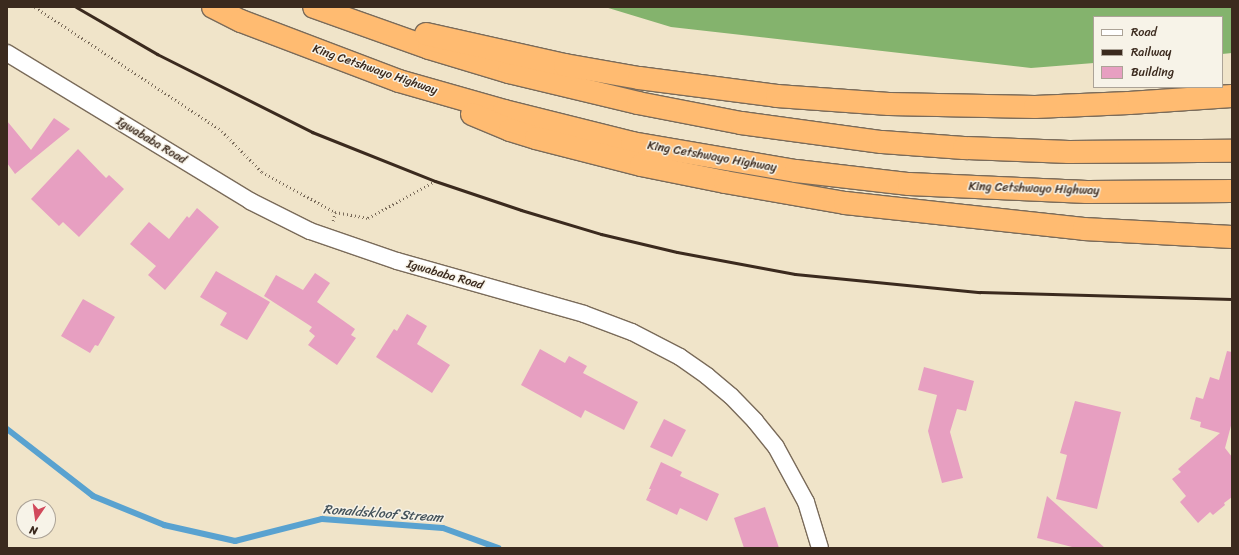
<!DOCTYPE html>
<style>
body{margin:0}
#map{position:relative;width:1239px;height:555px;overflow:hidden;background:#f0e4c9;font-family:Sriracha,sans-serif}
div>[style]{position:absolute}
.forest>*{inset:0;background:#84b36d}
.stream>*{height:6px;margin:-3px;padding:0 3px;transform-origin:3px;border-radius:3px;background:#59a2d0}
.building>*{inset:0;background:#e79fc1}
.path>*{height:2.5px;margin-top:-1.25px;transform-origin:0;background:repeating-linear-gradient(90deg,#7a6b5a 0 1px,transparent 0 4px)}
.roads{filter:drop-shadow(1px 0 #7a6b5a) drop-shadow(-1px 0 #7a6b5a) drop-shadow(0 1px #7a6b5a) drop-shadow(0 -1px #7a6b5a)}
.street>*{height:16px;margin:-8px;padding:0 8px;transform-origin:8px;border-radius:8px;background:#fff}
.highway>*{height:22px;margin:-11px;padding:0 11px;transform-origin:11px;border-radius:11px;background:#ffbb71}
.rail>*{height:3px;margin:-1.5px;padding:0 1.5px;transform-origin:1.5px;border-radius:1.5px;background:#3b2a1e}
span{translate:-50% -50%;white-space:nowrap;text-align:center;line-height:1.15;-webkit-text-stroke:3px #f7f3e8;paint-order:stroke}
.street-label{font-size:12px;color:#3b2a1e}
.water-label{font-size:13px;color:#46545c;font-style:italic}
.frame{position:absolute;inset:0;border:8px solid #3b2a1e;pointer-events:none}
.legend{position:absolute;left:1093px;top:16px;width:130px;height:72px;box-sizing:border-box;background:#f7f3e8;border:1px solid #aca397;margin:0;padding:5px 7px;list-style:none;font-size:12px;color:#3b2a1e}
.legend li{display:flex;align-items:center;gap:8px;height:20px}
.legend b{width:20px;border:1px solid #aca397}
.north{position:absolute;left:16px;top:499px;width:40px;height:40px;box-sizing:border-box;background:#f7f3e8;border:1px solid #aca397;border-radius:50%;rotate:193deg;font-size:11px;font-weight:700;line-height:16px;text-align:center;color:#3b2a1e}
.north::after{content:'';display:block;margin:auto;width:14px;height:18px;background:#d1495b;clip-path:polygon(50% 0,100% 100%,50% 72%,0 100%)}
</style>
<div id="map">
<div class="forest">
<div style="clip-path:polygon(605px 7px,1232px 7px,1232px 53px,1222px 54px,1222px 17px,1094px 17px,1094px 63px,1031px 68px,671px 27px)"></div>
</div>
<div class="stream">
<div style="left:7px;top:429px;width:109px;rotate:37.9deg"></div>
<div style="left:93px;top:496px;width:77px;rotate:22.2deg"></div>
<div style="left:164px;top:525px;width:73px;rotate:12.7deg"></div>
<div style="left:235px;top:541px;width:90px;rotate:-14.2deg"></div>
<div style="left:322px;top:519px;width:121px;rotate:4.3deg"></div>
<div style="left:443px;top:528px;width:59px;rotate:20deg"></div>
</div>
<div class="building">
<div style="clip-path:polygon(54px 118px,70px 129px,15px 174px,7px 163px,7px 121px,31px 150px)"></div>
<div style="clip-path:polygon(78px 149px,106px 178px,109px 175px,124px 189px,79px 237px,63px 222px,59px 226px,31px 199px)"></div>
<div style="clip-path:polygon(197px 208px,219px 227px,165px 290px,148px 275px,156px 266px,130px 244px,149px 222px,169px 239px,187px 216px,189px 218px)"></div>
<div style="clip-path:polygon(216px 271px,270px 302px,247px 340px,220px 325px,227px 313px,200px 297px)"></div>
<div style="clip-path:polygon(315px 273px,330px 283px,317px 302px,355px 329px,351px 335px,356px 338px,337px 365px,308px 345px,315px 336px,309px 331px,312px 327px,264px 296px,276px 275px,303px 290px)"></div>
<div style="clip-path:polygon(83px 299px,115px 317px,98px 346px,95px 345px,90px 353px,61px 336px)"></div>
<div style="clip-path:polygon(407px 314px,427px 326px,417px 344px,450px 365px,432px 393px,376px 357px,394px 329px,397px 331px)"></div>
<div style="clip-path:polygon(540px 349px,565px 363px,569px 356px,587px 366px,583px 373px,638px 402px,624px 430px,585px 410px,581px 418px,521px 385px)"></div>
<div style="clip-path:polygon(1227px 351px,1232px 352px,1232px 422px,1225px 448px,1232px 457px,1232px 497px,1224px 503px,1225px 505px,1213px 515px,1210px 512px,1198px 523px,1180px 502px,1186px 496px,1172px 479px,1181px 472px,1178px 469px,1220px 433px,1200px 427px,1201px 422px,1190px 419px,1196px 397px,1203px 399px,1210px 377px,1219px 380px)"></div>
<div style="clip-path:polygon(924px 367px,974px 381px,966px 411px,957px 409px,950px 432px,963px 478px,942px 483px,928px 431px,937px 395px,918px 390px)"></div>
<div style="clip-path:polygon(1075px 401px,1121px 412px,1097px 509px,1056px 499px,1067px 455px,1060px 453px)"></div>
<div style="clip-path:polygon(664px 419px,686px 430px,672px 457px,650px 447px)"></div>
<div style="clip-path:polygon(661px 462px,682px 472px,680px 476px,719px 494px,707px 521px,680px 508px,677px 515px,646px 500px,651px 489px,649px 489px)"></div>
<div style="clip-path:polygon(1047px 496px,1105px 548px,1076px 548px,1037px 538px)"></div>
<div style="clip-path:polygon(765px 507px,779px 548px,744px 548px,734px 518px)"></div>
</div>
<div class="path">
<div style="left:35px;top:7px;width:224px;rotate:33.5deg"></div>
<div style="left:222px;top:131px;width:57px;rotate:45.7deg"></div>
<div style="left:262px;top:172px;width:83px;rotate:28.7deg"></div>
<div style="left:335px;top:212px;width:34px;rotate:10deg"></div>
<div style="left:368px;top:218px;width:77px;rotate:-28.9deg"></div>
<div style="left:333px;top:221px;width:9px;rotate:-77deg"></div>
</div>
<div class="roads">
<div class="street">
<div style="left:7px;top:53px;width:285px;rotate:31.3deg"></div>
<div style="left:250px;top:201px;width:67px;rotate:26.6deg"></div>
<div style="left:310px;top:231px;width:92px;rotate:19deg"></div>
<div style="left:397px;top:261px;width:194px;rotate:15.8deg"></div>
<div style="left:584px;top:314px;width:51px;rotate:20.6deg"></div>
<div style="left:632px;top:332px;width:54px;rotate:27.5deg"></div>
<div style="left:680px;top:357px;width:33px;rotate:35deg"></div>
<div style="left:707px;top:376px;width:31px;rotate:40deg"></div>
<div style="left:731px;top:396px;width:35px;rotate:46deg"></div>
<div style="left:755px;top:421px;width:33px;rotate:51deg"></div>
<div style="left:776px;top:447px;width:63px;rotate:61.4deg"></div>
<div style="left:806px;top:502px;width:48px;rotate:73.1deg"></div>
</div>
<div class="highway">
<div style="left:213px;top:7px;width:31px;rotate:27deg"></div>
<div style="left:241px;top:21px;width:169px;rotate:20.8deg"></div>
<div style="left:399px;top:81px;width:109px;rotate:15.9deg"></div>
<div style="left:504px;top:111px;width:132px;rotate:14deg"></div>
<div style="left:632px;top:143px;width:166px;rotate:9.7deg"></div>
<div style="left:796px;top:171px;width:114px;rotate:6.6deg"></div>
<div style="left:909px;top:184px;width:178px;rotate:2.6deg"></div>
<div style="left:1087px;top:192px;width:145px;rotate:-0.4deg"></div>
<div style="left:314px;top:7px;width:122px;rotate:19.6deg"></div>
<div style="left:429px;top:48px;width:84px;rotate:16.7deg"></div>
<div style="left:509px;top:72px;width:133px;rotate:13.5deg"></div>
<div style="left:638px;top:103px;width:105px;rotate:11deg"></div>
<div style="left:741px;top:123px;width:142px;rotate:7.7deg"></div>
<div style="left:882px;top:142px;width:82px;rotate:4.2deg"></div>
<div style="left:964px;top:148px;width:105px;rotate:2.2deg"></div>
<div style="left:1069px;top:152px;width:163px;rotate:-0.4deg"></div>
<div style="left:426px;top:34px;width:142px;rotate:12.6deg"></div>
<div style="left:565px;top:65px;width:75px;rotate:10deg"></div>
<div style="left:639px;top:78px;width:139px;rotate:7.4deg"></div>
<div style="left:777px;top:96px;width:112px;rotate:4.1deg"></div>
<div style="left:889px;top:104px;width:146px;rotate:1.2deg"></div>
<div style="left:1035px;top:107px;width:94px;rotate:-2.4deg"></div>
<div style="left:1129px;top:103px;width:103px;rotate:-3.9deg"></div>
<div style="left:472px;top:114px;width:41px;rotate:22.8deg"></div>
<div style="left:510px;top:130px;width:27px;rotate:17deg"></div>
<div style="left:536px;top:138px;width:108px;rotate:14.4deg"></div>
<div style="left:641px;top:165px;width:86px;rotate:11.4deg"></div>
<div style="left:725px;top:182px;width:122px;rotate:9.9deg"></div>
<div style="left:845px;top:203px;width:240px;rotate:6.2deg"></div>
<div style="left:1084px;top:229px;width:148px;rotate:3.1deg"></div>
</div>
</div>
<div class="rail">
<div style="left:76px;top:7px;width:94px;rotate:30.1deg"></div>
<div style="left:157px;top:54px;width:174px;rotate:26.7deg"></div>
<div style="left:312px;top:132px;width:132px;rotate:21.7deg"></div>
<div style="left:435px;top:181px;width:91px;rotate:18.6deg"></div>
<div style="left:521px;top:210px;width:84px;rotate:16.7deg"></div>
<div style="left:601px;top:234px;width:78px;rotate:13.3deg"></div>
<div style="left:677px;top:252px;width:120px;rotate:10.6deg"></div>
<div style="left:795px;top:274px;width:186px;rotate:5.6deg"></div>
<div style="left:980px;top:292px;width:252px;rotate:1.6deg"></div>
</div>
<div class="street-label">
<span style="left:375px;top:70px;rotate:19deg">King Cetshwayo Highway</span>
<span style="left:151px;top:141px;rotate:31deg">Igwababa Road</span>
<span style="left:712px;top:157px;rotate:10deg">King Cetshwayo Highway</span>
<span style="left:1034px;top:189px;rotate:2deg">King Cetshwayo Highway</span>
<span style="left:445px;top:275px;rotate:16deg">Igwababa Road</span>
</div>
<div class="water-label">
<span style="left:383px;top:514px;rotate:4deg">Ronaldskloof Stream</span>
</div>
<div class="frame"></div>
<ul class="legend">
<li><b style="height:5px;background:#fff"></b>Road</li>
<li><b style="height:5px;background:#3b2a1e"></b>Railway</li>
<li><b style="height:11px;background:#e79fc1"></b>Building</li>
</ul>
<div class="north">N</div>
</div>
